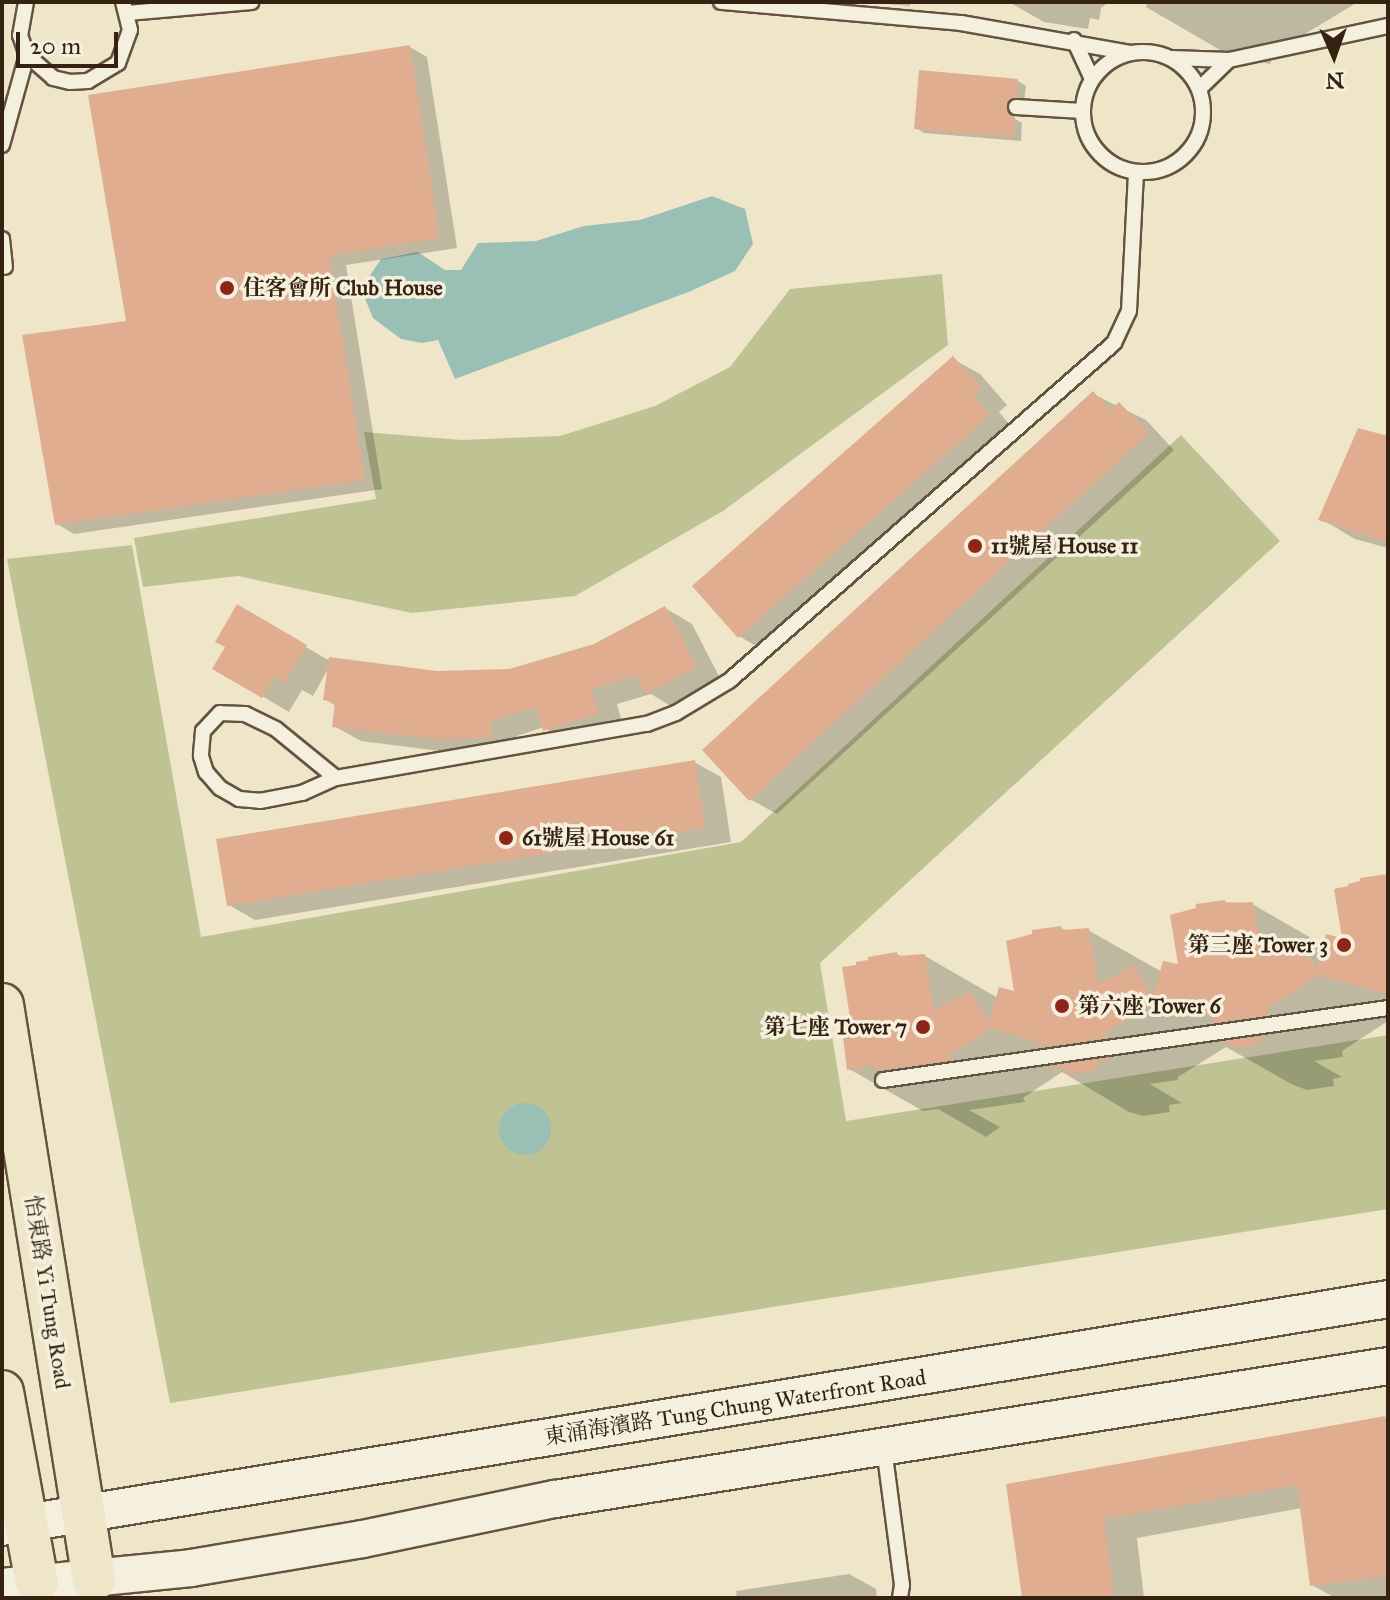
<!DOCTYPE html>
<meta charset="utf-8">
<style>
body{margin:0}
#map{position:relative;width:1390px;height:1600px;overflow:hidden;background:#efe6ca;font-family:"IM FELL Great Primer","Noto Serif TC",serif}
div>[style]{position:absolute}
.green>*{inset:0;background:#bfc393}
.water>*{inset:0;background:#9ac0b5}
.round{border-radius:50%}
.shadow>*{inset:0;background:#0003}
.building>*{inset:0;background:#e0ad90}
.roads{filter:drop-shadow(2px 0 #64533e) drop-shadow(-2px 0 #64533e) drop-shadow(0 2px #64533e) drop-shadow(0 -2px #64533e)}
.service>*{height:14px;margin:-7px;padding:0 7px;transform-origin:7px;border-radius:7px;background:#f5efdd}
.service>.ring{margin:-7px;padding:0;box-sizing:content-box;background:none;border:14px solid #f5efdd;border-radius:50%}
.secondary>*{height:36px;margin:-18px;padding:0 18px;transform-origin:18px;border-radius:18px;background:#f5efdd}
.primary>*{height:42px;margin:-21px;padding:0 21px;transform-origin:21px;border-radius:21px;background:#efe6ca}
.dots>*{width:22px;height:22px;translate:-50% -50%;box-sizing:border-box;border:4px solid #f5efdd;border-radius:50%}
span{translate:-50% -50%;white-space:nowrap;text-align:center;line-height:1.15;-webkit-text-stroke:7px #f5efdd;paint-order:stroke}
.poi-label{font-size:22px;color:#352210;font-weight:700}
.left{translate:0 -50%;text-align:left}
.right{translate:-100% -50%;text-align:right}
.street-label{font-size:22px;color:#352210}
.frame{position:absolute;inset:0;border:4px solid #352210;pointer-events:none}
.north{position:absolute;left:1294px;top:16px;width:80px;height:80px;-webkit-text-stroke:6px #f5efdd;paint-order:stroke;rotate:178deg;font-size:22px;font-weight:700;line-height:32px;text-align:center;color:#352210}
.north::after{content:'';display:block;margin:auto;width:28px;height:36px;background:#352210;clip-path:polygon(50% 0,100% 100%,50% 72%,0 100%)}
.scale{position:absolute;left:16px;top:32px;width:102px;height:36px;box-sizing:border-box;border:4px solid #352210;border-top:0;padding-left:10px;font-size:24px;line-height:28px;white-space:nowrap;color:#352210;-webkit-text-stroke:6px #f5efdd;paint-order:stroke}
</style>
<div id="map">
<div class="green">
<div style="clip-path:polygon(942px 274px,948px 345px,723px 511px,575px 596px,412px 613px,238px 576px,143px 587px,134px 538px,376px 499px,364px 432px,462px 440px,560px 436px,655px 406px,730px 367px,790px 289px)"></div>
<div style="clip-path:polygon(1181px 435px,1280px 541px,820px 963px,846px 1121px,1388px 1035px,1388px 1209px,170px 1403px,7px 559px,132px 545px,201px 937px,741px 842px)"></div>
</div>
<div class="water">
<div style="clip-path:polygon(712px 196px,745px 209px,753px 244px,735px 271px,691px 291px,455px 379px,438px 340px,422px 343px,401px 339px,373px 318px,361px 289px,381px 259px,418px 252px,445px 270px,461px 270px,478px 243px,536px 241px,584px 226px,640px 220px)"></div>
<div class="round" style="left:499px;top:1103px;width:52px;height:52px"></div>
</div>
<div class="shadow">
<div style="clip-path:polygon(864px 2px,910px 2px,910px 6px)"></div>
<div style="clip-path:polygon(1009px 2px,1109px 2px,1101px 8px,1099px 20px,1090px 18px,1088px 29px,1044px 22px)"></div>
<div style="clip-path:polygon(1147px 2px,1358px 2px,1285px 46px,1283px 56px,1273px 54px,1270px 64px,1227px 54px,1146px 7px)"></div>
<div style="clip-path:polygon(410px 47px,427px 57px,457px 248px,346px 265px,382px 489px,74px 534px,57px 524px,128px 322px)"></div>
<div style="clip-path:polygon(1018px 81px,1026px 86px,1024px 102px,1014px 110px,1015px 119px,1022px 123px,1021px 141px,924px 133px,916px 128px)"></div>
<div style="clip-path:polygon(953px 359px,980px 374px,1007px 405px,999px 412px,1015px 431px,766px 652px,739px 636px)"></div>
<div style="clip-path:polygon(1093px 394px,1146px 420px,1174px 450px,777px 814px,750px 799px)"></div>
<div style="clip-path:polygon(1388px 438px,1388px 548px,1355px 539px,1321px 519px)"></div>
<div style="clip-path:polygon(238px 607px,330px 661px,437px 673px,510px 671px,594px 645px,665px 608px,692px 624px,722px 682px,674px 708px,651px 694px,617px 704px,624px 729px,571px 745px,544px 727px,517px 736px,518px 752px,463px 754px,361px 741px,334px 726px,336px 706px,325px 699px,329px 667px,313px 696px,302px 690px,289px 712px,215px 668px,228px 647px)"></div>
<div style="clip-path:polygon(694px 762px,721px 777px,731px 842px,255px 920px,229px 905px)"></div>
<div style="clip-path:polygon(1388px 876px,1388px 1021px,1342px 1051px,1343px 1057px,1314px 1061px,1342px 1077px,1333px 1079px,1334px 1086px,1307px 1090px,1293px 1085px,1226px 1047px,1178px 1077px,1178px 1080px,1150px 1084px,1182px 1103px,1169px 1105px,1170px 1112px,1143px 1116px,1129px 1112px,1062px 1072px,1023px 1098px,1025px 1102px,969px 1110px,1000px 1127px,986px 1137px,938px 1109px,923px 1111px,849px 1069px,855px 1037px,897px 954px,903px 957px,925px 956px,998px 998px,1016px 994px,1061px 928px,1067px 931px,1088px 930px,1162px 972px,1180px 967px,1225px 902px,1252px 904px,1325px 946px,1344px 941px)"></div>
<div style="clip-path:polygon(1384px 1418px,1388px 1420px,1388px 1598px,1335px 1598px,1312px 1585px,1302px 1508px,1137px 1538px,1144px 1598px,1024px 1598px,1008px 1485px)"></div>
<div style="clip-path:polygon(849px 1574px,876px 1589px,877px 1598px,737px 1598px,736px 1591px)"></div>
</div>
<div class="building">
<div style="clip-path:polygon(410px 45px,440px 238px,329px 256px,365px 480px,55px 525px,22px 335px,126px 321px,88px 95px)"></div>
<div style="clip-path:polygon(919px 70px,1018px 79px,1017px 97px,1006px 106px,1008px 112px,1015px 117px,1013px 137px,914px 129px)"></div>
<div style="clip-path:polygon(953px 356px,982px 388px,973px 396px,990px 415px,738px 638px,692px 586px)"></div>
<div style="clip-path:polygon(1093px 391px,1110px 410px,1119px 402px,1149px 433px,749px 801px,702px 750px)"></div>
<div style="clip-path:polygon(1358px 428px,1388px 436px,1388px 542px,1318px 520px)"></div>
<div style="clip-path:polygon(237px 604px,307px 645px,285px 683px,275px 676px,262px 698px,212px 669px,225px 647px,215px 642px)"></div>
<div style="clip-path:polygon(665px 606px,697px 667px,646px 694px,637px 676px,591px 689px,598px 714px,543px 731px,536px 707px,491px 721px,492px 738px,435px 739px,332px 727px,335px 702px,323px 700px,329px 657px,437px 671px,509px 669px,594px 644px)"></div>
<div style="clip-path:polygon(695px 760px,705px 828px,227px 906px,216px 839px)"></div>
<div style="clip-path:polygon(1388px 874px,1388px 994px,1318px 976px,1269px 1008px,1269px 1015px,1214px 1023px,1213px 1018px,1156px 1002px,1104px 1034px,1105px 1038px,1049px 1046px,991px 1028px,950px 1055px,953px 1060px,874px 1071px,874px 1065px,847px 1070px,843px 1037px,853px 1036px,842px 967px,856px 965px,856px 962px,868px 960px,868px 957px,897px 952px,898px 956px,925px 954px,934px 1010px,970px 992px,989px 1022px,999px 987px,1014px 991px,1006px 941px,1032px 934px,1032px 930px,1061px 926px,1062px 930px,1089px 928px,1098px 984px,1134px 966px,1153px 996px,1163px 961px,1178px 964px,1170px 915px,1196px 908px,1196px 904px,1225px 900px,1226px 903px,1253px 902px,1262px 958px,1298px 939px,1317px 969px,1326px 934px,1342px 938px,1334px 889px,1348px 886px,1348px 884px,1360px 881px,1360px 878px)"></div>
<div style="clip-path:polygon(1272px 1035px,1260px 1037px,1260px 1044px,1231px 1048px,1230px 1042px,1217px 1042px)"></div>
<div style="clip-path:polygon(1108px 1058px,1109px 1061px,1096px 1063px,1096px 1070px,1067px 1075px,1066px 1068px,1053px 1070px,1053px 1066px)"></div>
<div style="clip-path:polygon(1385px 1416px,1388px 1434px,1388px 1576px,1310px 1586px,1297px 1485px,1104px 1519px,1114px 1598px,1022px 1598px,1006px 1484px)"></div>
</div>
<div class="roads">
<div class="service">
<div style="left:26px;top:2px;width:34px;rotate:100deg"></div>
<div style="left:20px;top:35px;width:21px;rotate:71deg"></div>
<div style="left:27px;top:55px;width:35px;rotate:41deg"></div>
<div style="left:53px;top:78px;width:17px;rotate:13deg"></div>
<div style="left:70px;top:82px;width:18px;rotate:-3deg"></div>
<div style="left:88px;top:81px;width:35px;rotate:-31deg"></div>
<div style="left:118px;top:63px;width:35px;rotate:-70deg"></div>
<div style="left:130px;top:30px;width:29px;rotate:-104deg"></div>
<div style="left:721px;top:2px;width:241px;rotate:5deg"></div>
<div style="left:961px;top:23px;width:173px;rotate:10deg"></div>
<div style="left:128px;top:13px;width:124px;rotate:-5.1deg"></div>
<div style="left:1074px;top:40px;width:43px;rotate:65.2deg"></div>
<div class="ring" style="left:1083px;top:52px;width:106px;height:106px"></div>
<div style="left:1172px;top:58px;width:57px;rotate:2deg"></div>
<div style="left:1229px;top:60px;width:163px;rotate:-12.1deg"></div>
<div style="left:1199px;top:89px;width:42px;rotate:-44deg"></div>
<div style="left:1016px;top:107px;width:66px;rotate:3.5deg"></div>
<div style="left:2px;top:145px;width:93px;rotate:-74.5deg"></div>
<div style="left:2px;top:239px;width:28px;rotate:84deg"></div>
<div style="left:336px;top:778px;width:77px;rotate:-140.8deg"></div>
<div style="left:276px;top:729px;width:34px;rotate:-154deg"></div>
<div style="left:245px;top:714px;width:25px;rotate:-178deg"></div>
<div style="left:220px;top:713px;width:25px;rotate:133deg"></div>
<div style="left:203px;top:731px;width:25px;rotate:95deg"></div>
<div style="left:201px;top:756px;width:17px;rotate:73deg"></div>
<div style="left:206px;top:772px;width:21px;rotate:49deg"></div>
<div style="left:220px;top:788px;width:22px;rotate:30deg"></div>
<div style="left:239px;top:799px;width:21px;rotate:5deg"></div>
<div style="left:260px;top:801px;width:43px;rotate:-10.8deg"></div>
<div style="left:302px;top:793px;width:37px;rotate:-24deg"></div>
<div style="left:336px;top:778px;width:316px;rotate:-9.9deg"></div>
<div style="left:647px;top:724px;width:31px;rotate:-21deg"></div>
<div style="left:676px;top:713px;width:62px;rotate:-31.1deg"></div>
<div style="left:729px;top:681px;width:512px;rotate:-41.28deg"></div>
<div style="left:1114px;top:343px;width:35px;rotate:-65deg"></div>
<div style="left:1129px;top:311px;width:139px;rotate:-87.1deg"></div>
<div style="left:883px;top:1080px;width:510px;rotate:-8.11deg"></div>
<div style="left:884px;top:1448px;width:138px;rotate:82.5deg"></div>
<div style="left:902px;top:1585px;width:13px;rotate:99deg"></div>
</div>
<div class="secondary">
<div style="left:2px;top:1527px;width:1405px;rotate:-9.34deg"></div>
<div style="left:2px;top:1587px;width:190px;rotate:-5.7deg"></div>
<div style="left:191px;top:1568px;width:174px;rotate:-9.6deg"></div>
<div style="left:363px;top:1539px;width:196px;rotate:-11.8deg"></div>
<div style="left:555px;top:1499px;width:844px;rotate:-9.07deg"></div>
</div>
<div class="primary">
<div style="left:2px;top:1005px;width:582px;rotate:80.91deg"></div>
<div style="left:2px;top:1392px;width:193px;rotate:79.6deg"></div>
</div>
</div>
<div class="dots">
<div style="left:227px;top:288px;background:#8f2418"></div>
<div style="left:975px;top:546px;background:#8f2418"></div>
<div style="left:506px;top:838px;background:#8f2418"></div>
<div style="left:1344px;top:945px;background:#8f2418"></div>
<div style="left:1062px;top:1006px;background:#8f2418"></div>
<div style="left:923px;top:1027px;background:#8f2418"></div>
</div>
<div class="poi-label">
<span class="left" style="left:243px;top:288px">住客會所 Club House</span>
<span class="left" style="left:991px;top:546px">11號屋 House 11</span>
<span class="left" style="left:522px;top:838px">61號屋 House 61</span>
<span class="right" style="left:1328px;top:945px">第三座 Tower 3</span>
<span class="left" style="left:1078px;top:1006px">第六座 Tower 6</span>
<span class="right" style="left:907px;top:1027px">第七座 Tower 7</span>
</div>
<div class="street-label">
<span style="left:48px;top:1292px;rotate:81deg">怡東路 Yi Tung Road</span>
<span style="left:735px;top:1407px;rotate:-9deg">東涌海濱路 Tung Chung Waterfront Road</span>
</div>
<div class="frame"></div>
<div class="north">N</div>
<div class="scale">20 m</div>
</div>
